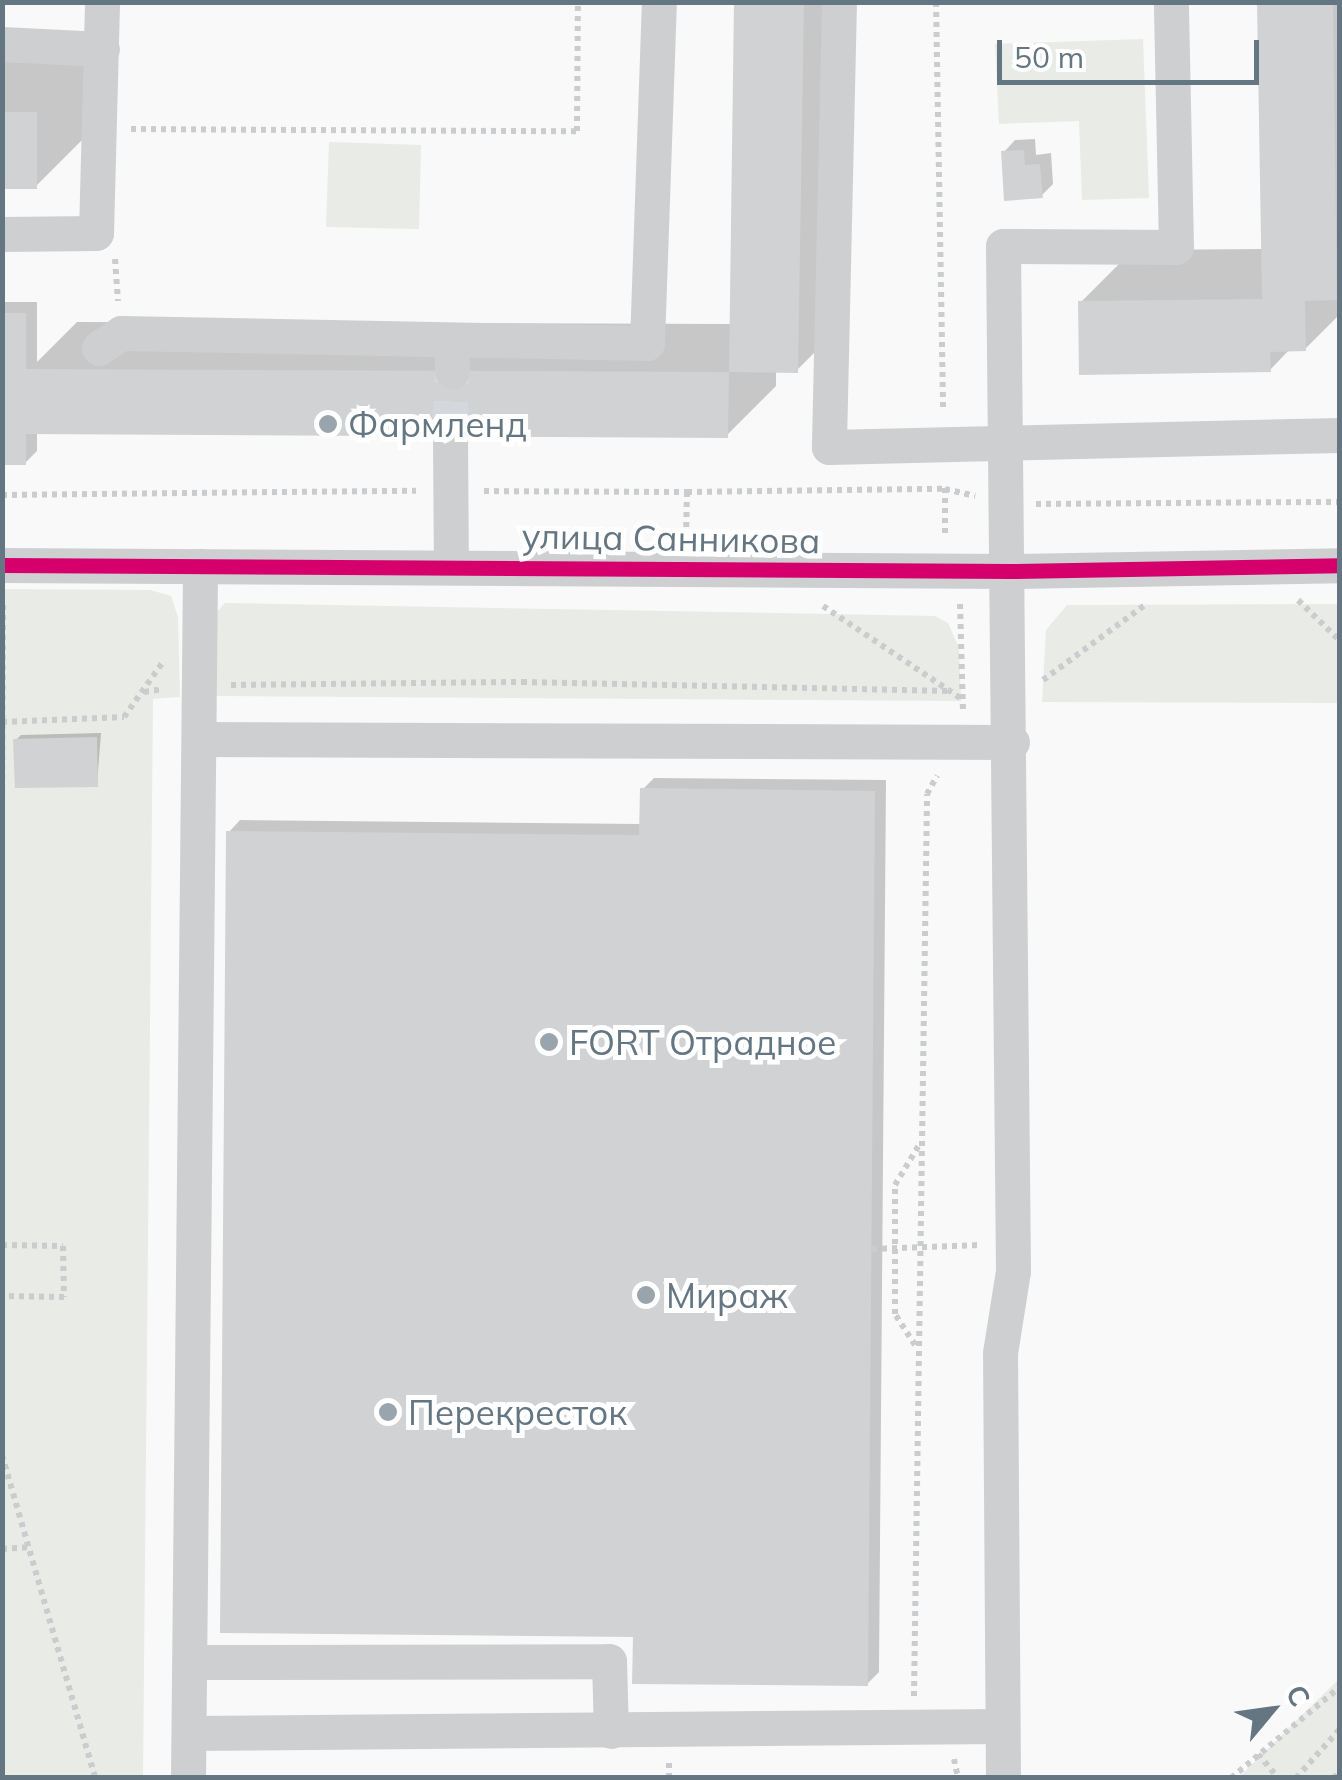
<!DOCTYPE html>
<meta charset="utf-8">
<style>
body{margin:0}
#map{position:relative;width:1342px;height:1780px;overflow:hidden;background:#f9f9f9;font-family:Mulish,sans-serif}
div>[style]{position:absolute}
.green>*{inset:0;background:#e8ebe6}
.shadow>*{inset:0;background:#0003}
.building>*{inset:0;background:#d0d2d3}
.minor-tunnel>*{height:35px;margin-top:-17.5px;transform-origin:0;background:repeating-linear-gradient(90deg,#d4d8dc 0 35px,transparent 0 53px)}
.path>*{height:6px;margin-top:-3px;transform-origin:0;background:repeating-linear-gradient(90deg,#cbcccd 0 5px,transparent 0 10px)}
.minor>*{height:35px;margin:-17.5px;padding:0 17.5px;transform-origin:17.5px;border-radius:17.5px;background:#cecfd0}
.cycleway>*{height:15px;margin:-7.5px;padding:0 7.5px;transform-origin:7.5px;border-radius:7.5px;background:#d6006c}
.dots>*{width:28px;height:28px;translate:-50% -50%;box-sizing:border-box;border:5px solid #fff;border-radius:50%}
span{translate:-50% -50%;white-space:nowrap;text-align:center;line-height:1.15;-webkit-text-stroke:10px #fff;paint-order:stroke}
.poi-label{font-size:35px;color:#657683}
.left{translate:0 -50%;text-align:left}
.street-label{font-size:35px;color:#657683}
.frame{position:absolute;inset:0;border:5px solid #657683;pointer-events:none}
.north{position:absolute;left:1222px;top:1660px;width:100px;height:100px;-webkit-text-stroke:8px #fff;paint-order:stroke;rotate:61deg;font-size:28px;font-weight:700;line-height:40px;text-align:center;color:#657683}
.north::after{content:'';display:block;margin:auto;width:35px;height:45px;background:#657683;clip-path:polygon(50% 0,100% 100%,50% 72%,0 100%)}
.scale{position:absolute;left:997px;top:40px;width:262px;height:45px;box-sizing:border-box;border:5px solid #657683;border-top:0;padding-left:12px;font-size:30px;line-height:35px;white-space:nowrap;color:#657683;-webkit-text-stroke:8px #fff;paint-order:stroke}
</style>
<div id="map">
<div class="green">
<div style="clip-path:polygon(1143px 39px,1149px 198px,1082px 200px,1079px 121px,999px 124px,995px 44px)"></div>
<div style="clip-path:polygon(329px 142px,421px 145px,419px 229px,326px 227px)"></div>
<div style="clip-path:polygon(3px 589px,150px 590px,171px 596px,178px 617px,180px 697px,153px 699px,143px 1777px,3px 1777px)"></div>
<div style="clip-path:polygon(225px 603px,935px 616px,948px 623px,959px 648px,961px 701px,214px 696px,212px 617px)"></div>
<div style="clip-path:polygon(1339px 604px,1339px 703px,1042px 702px,1046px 630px,1067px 605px)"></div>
<div style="clip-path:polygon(1339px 1679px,1339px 1777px,1239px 1777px)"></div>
</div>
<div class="shadow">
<div style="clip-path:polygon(737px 2px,851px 2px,846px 321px,797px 370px,776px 370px,776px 386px,727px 435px,37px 432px,37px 451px,25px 463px,2px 463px,2px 302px,37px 302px,37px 362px,77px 322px,732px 324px)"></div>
<div style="clip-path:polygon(1260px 2px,1340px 2px,1340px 314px,1305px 349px,1290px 349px,1270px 370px,1081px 302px,1133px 250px,1264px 249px)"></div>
<div style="clip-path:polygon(88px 61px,88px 134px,36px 186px,2px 186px,2px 62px)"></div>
<div style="clip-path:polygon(1035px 139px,1036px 155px,1051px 153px,1053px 184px,1041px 196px,1004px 152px,1015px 140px)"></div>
<div style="clip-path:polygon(101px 733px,97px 784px,16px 740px,21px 735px)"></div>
<div style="clip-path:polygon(654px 778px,886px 780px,879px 1672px,867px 1684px,635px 1634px,229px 832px,240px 820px,642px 824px,642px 790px)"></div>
</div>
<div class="building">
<div style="clip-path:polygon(734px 2px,804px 2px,798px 373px,729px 372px)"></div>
<div style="clip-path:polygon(1257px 2px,1333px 2px,1337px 300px,1305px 301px,1306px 351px,1270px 352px,1271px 372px,1079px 375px,1078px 301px,1262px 299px)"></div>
<div style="clip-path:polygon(2px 112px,37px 112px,37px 189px,2px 189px)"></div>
<div style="clip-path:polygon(1024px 150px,1025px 165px,1040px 164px,1043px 198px,1004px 201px,1001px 151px)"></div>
<div style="clip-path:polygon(2px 313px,26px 313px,26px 369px,729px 372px,728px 438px,26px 434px,26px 465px,2px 465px)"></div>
<div style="clip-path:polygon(97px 737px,98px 787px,15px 788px,13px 739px)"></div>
<div style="clip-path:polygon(640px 788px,875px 791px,868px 1686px,632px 1684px,633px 1637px,220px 1633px,226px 831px,639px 835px)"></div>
</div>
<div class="minor-tunnel">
<div style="left:450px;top:436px;width:65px;rotate:-88.2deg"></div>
</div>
<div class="path">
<div style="left:936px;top:2px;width:408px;rotate:89deg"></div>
<div style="left:131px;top:129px;width:446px;rotate:0.3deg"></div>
<div style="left:577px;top:131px;width:129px;rotate:-89.6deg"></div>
<div style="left:115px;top:259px;width:42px;rotate:85.9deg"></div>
<div style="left:945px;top:488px;width:48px;rotate:90deg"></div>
<div style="left:484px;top:491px;width:203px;rotate:0.3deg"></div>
<div style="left:687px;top:492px;width:43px;rotate:91.3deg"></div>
<div style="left:687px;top:492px;width:258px;rotate:-0.7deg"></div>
<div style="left:945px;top:489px;width:31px;rotate:13deg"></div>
<div style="left:2px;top:495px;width:414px;rotate:-0.6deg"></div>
<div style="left:1036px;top:504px;width:304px;rotate:-0.4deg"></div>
<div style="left:1298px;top:600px;width:59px;rotate:44.3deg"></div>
<div style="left:960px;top:604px;width:107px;rotate:88.4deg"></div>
<div style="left:823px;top:606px;width:167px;rotate:33.8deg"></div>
<div style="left:1043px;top:680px;width:128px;rotate:-36.4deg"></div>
<div style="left:231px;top:685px;width:291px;rotate:-0.6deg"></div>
<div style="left:522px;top:682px;width:428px;rotate:1.2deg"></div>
<div style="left:144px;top:692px;width:20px;rotate:-9deg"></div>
<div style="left:2px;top:722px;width:122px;rotate:-2.3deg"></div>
<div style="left:124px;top:717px;width:67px;rotate:-54.7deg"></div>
<div style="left:2px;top:830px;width:229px;rotate:-89.7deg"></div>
<div style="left:2px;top:1245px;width:61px;rotate:0.9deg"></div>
<div style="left:63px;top:1246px;width:51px;rotate:88.9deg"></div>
<div style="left:64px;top:1297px;width:62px;rotate:-179.1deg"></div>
<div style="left:872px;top:1249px;width:109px;rotate:-2.1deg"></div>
<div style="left:915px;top:1345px;width:37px;rotate:-123deg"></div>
<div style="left:895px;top:1314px;width:129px;rotate:-90deg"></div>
<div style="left:895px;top:1185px;width:47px;rotate:-59deg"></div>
<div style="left:2px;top:1455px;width:336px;rotate:73.9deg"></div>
<div style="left:2px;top:1549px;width:26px;rotate:-4deg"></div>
<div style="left:914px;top:1696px;width:902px;rotate:-89.17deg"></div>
<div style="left:927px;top:794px;width:21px;rotate:-61deg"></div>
<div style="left:1258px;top:1754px;width:31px;rotate:50deg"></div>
<div style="left:954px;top:1759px;width:19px;rotate:78deg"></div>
<div style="left:669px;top:1778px;width:16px;rotate:-90deg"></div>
<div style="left:1231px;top:1778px;width:142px;rotate:-39.9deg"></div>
<div style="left:1296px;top:1778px;width:66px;rotate:-48.1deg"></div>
<div style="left:1333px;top:1778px;width:9px;rotate:-36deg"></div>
</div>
<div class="minor">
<div style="left:839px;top:2px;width:445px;rotate:91.3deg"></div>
<div style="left:829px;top:447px;width:511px;rotate:-1.35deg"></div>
<div style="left:2px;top:44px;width:100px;rotate:2.9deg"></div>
<div style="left:2px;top:234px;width:94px;rotate:-0.6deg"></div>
<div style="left:96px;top:233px;width:231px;rotate:-88.5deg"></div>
<div style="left:451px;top:341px;width:30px;rotate:88deg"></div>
<div style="left:99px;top:348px;width:27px;rotate:-34deg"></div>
<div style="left:121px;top:333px;width:526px;rotate:1.09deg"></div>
<div style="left:647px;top:343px;width:341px;rotate:-88deg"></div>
<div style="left:450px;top:436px;width:130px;rotate:89.6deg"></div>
<div style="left:2px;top:565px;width:1009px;rotate:0.34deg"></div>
<div style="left:1011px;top:571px;width:329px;rotate:-1deg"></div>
<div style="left:200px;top:739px;width:812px;rotate:0.21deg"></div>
<div style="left:190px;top:1662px;width:419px;rotate:-0.1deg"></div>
<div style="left:609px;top:1661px;width:70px;rotate:88.4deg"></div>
<div style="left:189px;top:1733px;width:813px;rotate:-0.49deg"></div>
<div style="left:188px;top:1778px;width:1212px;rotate:-89.43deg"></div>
<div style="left:1003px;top:1778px;width:425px;rotate:-90.4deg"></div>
<div style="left:1000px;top:1353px;width:83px;rotate:-81deg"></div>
<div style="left:1013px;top:1271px;width:1025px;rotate:-90.56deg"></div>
<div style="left:1003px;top:246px;width:173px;rotate:0.3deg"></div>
<div style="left:1176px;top:247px;width:245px;rotate:-91.2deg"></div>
</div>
<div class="cycleway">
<div style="left:2px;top:565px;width:1009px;rotate:0.34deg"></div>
<div style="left:1011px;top:571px;width:329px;rotate:-1deg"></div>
</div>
<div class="dots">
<div style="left:328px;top:424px;background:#99a4ac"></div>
<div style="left:549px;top:1042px;background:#99a4ac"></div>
<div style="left:646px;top:1295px;background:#99a4ac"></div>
<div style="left:388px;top:1412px;background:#99a4ac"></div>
</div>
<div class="poi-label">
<span class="left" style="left:348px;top:424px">Фармленд</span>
<span class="left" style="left:569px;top:1042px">FORT Отрадное</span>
<span class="left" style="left:666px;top:1295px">Мираж</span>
<span class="left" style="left:408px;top:1412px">Перекресток</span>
</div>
<div class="street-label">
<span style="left:671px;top:538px;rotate:1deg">улица Санникова</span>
</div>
<div class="frame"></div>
<div class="north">С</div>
<div class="scale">50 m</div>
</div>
